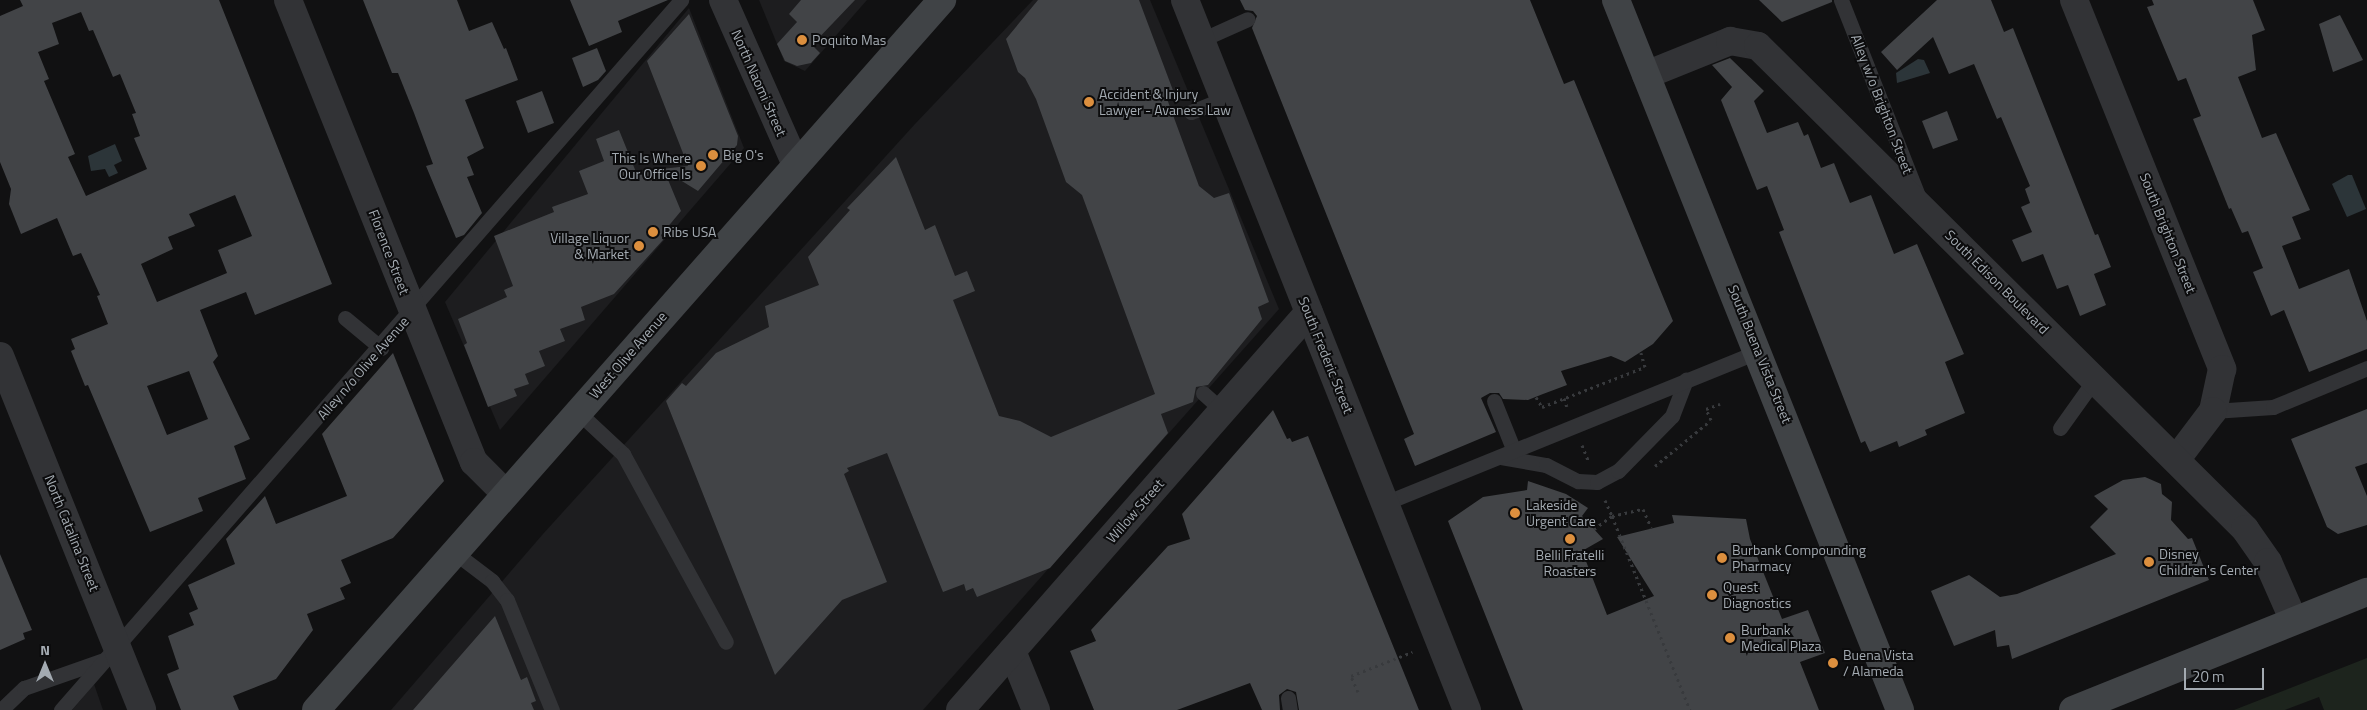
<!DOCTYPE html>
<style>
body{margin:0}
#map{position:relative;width:2367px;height:710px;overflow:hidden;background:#111112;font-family:"Titillium Web",sans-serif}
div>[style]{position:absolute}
.built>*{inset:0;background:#1d1d1f}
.green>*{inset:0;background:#1d241d}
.water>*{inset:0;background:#2c3539}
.building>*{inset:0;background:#424447}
.path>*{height:3px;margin-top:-1.5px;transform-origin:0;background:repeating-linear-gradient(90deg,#383a3d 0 2.5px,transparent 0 6.5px)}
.service>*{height:15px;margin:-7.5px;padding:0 7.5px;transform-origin:7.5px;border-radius:7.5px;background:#323336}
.minor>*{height:28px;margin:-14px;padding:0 14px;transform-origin:14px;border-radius:14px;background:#323336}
.secondary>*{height:28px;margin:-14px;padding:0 14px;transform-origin:14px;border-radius:14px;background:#404346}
.dots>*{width:14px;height:14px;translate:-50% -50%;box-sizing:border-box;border:2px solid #0c0c0d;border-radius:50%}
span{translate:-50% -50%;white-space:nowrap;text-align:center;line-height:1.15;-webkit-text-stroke:4px #0c0c0d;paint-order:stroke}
.poi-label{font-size:14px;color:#a3aab1}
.left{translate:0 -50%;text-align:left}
.right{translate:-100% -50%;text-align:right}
.street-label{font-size:14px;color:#a3aab1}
.north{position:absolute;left:20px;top:640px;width:50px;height:50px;-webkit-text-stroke:4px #0c0c0d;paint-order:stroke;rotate:0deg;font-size:14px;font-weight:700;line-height:20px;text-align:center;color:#a3aab1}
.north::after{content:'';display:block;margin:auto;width:18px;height:22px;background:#a3aab1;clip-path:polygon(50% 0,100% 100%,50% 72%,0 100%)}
.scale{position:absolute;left:2184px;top:668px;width:80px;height:22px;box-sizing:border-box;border:2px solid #a3aab1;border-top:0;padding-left:6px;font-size:15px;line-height:18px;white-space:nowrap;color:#a3aab1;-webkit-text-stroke:4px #0c0c0d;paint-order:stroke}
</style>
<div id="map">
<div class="built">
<div style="clip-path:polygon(759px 0,867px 0,805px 71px,784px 61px)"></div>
<div style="clip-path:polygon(1033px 0,1150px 0,1279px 309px,923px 710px,391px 710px,543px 534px,915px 124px)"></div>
<div style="clip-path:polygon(689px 8px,744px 148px,500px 430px,445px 302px)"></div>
<div style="clip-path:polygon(94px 684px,103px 710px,72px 710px)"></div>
</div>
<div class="green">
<div style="clip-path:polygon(2367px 658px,2367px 710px,2324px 710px,2319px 697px,2285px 710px,2234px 710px)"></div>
</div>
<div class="water">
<div style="clip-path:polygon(1918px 59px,1924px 60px,1930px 73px,1897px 83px,1896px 73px)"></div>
<div style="clip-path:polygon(115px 144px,122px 161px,114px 165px,118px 173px,109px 177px,105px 169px,91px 171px,88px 156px)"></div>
<div style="clip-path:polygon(2348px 175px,2352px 175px,2366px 209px,2347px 217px,2332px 184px)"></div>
</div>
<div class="building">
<div style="clip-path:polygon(evenodd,20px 0,219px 0,332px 284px,255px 315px,246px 292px,200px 310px,218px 356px,213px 362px,250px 439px,234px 446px,246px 479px,198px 498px,203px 511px,150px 532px,88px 385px,85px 386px,71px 351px,75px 349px,71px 339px,108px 324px,97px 296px,100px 295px,81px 253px,73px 256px,57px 218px,21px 234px,9px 204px,11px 189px,0 162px,0 16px,23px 6px,20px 0,81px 12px,89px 31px,93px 30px,113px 77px,120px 74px,136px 113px,132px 114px,140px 136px,134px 138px,147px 169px,86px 196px,68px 157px,75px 154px,44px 81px,49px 79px,38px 52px,59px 44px,52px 23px,81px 12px,20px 0,235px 195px,252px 236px,218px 250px,227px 273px,157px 302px,141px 264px,173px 249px,168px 237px,195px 226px,189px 214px,235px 195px,20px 0,189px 371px,208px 419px,167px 435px,147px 386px,189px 371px)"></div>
<div style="clip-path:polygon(363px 0,457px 0,469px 31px,492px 22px,504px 49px,506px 48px,518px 80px,465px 100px,484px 148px,467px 157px,474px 175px,467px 177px,482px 213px,464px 235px,456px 238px,426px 166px,433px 164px,414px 113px,398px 73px,392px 73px)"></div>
<div style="clip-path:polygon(570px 0,668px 0,618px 21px,622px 32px,589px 46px)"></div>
<div style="clip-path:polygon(801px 0,855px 0,812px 45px,820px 53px,811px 63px,797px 66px,785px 61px,777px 44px,797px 22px,789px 14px)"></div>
<div style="clip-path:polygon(1038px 0,1139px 0,1174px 93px,1166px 96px,1199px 186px,1214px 198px,1229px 193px,1269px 302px,1258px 307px,1262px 319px,1208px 385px,1196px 387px,1193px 402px,1161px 414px,1168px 433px,1050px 568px,977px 597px,973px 588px,966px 591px,964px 584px,943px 592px,887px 453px,847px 468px,849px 471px,844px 474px,887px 582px,842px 600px,775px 675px,666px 401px,682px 383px,686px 386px,716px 353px,769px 327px,765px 306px,819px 285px,808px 257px,850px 210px,847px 208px,896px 157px,925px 230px,935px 225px,955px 276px,967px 271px,975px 291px,953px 300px,999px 416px,1020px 421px,1051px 437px,1155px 394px,1082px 195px,1066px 182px,1036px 99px,1025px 78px,1018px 72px,1006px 39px)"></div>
<div style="clip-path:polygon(1240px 0,1530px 0,1564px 84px,1574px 80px,1673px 321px,1653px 344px,1625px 362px,1611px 356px,1561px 371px,1567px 385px,1543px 394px,1528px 400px,1503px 399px,1499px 393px,1490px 393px,1481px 398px,1496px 432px,1415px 466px,1404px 439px,1414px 434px,1252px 28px,1257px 16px,1253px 11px,1245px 10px)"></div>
<div style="clip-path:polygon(1759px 0,1832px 0,1832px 2px,1782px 22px)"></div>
<div style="clip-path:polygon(1937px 0,1991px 0,2004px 32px,2013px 28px,2095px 235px,2098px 234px,2111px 267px,2094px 274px,2106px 305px,2080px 316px,2068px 285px,2057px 289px,2043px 254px,2022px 262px,2012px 240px,2032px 232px,2021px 207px,2030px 203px,2025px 189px,2030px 186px,2001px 117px,1997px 119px,1974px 64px,1949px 74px,1933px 37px,1897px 70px,1881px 52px)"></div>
<div style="clip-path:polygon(2152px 0,2253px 0,2265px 30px,2252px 35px,2256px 70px,2238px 77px,2262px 138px,2276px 133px,2310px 210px,2292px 217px,2301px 239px,2282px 246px,2299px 289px,2349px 269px,2367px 321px,2367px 349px,2309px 372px,2284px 310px,2271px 316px,2253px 272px,2263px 268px,2248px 231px,2242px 233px,2231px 208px,2229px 209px,2193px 119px,2201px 116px,2186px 78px,2178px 81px,2147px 7px,2154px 5px)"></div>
<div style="clip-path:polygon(689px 14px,738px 136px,737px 145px,698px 191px,664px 170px,681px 211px,661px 235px,663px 240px,614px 294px,581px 307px,585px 320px,560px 329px,565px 341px,539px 351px,545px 366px,525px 374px,529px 384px,514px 389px,517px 396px,488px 407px,464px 345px,467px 343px,458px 319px,507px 297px,504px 290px,513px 286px,494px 236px,554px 212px,552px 207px,588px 194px,579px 171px,604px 161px,596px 139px,619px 130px,636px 172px,688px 166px,647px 61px)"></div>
<div style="clip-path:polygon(2340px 15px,2363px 60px,2333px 72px,2319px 24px)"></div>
<div style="clip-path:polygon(597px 48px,606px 71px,598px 80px,583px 87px,572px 58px)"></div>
<div style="clip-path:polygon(1730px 58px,1764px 91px,1754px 101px,1767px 133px,1798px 122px,1804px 136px,1808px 134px,1821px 168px,1834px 163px,1850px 203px,1871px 195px,1894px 254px,1917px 244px,1964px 354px,1945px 362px,1965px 413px,1925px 430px,1927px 435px,1899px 447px,1897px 441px,1870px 452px,1865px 441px,1861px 443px,1779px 232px,1784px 230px,1767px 186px,1757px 190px,1721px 100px,1732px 87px,1712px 65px)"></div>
<div style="clip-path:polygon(542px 91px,554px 123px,528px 133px,516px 101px)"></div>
<div style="clip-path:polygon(1947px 111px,1958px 140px,1933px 149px,1922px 121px)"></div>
<div style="clip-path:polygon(393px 353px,444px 481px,393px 538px,341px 560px,351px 583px,340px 588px,345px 599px,307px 614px,313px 630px,276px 679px,233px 696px,239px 710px,181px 710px,167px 674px,179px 669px,168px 636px,194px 625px,189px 613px,198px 609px,188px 585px,235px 564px,226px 539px,265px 496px,276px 524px,347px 496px,322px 434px)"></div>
<div style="clip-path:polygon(2367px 409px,2367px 463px,2355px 467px,2367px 496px,2367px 525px,2338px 534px,2327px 527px,2291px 439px)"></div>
<div style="clip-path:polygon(1273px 410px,1287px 439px,1290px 438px,1292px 442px,1308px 436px,1419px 710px,1299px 710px,1296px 692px,1287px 689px,1279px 695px,1280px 710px,1262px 710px,1250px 683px,1177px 710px,1094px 710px,1070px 651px,1096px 641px,1091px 630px,1168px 546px,1190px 539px,1182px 514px)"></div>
<div style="clip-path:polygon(2145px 477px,2161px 484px,2162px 494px,2172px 502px,2171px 520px,2188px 539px,2192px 538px,2209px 580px,2012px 659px,2009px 645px,1997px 647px,1995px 630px,1954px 646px,1931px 591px,1969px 575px,2000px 597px,2017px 594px,2116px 554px,2090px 527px,2108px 509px,2094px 496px,2123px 480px)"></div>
<div style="clip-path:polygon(1528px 481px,1566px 494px,1588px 508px,1582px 516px,1603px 539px,1582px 551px,1607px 615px,1654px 596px,1617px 537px,1674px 523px,1672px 515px,1746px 519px,1750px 539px,1782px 619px,1808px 610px,1825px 653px,1800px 662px,1819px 710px,1523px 710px,1448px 521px,1483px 497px,1527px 490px)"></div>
<div style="clip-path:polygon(0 554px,32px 630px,23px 633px,25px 639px,0 650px)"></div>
<div style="clip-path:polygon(495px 616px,521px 680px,527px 677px,536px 701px,531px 703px,534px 710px,413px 710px)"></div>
</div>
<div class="path">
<div style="left:1536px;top:397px;width:12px;rotate:59deg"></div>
<div style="left:1542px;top:407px;width:110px;rotate:-21.2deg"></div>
<div style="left:1645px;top:367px;width:15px;rotate:-106deg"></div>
<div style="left:1564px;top:398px;width:9px;rotate:72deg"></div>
<div style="left:1582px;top:445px;width:16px;rotate:68deg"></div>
<div style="left:1655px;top:466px;width:72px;rotate:-39.4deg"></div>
<div style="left:1711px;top:420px;width:12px;rotate:-114deg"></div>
<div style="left:1706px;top:409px;width:15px;rotate:-20deg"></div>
<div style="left:1605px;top:500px;width:17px;rotate:66deg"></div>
<div style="left:1612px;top:516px;width:32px;rotate:-13deg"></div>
<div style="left:1643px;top:509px;width:20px;rotate:66deg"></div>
<div style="left:1594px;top:529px;width:22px;rotate:-36deg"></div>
<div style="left:1612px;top:516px;width:209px;rotate:68.1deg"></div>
<div style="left:1358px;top:692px;width:17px;rotate:-114deg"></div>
<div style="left:1351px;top:676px;width:66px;rotate:-21.5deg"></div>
</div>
<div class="service">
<div style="left:1841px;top:0;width:213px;rotate:68.5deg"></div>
<div style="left:1201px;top:40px;width:51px;rotate:-24.1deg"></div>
<div style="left:1191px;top:112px;width:35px;rotate:-22deg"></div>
<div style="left:345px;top:318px;width:47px;rotate:39.8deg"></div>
<div style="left:1203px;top:393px;width:27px;rotate:42deg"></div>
<div style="left:1494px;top:401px;width:54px;rotate:68.2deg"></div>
<div style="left:2213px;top:411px;width:60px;rotate:-3.8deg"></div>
<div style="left:2273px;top:407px;width:102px;rotate:-22.5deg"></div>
<div style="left:578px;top:412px;width:62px;rotate:43deg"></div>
<div style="left:623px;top:454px;width:214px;rotate:61.3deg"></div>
<div style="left:2060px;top:428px;width:60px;rotate:-54.5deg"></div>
<div style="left:1501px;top:457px;width:46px;rotate:10.1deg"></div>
<div style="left:1546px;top:465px;width:36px;rotate:27deg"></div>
<div style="left:1578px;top:481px;width:19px;rotate:3deg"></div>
<div style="left:1597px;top:482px;width:24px;rotate:-28deg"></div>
<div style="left:1618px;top:471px;width:77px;rotate:-45.5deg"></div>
<div style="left:1672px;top:416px;width:39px;rotate:-69deg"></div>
<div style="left:1385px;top:503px;width:404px;rotate:-22.1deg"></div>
<div style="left:454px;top:552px;width:48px;rotate:37.3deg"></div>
<div style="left:492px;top:581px;width:24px;rotate:52deg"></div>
<div style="left:507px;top:600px;width:119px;rotate:67.8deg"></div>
<div style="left:1288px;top:698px;width:12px;rotate:81deg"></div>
<div style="left:1px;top:710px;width:32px;rotate:-44deg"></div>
<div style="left:24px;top:688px;width:85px;rotate:-19.3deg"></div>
<div style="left:61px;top:710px;width:943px;rotate:-48.87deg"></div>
</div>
<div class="minor">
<div style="left:288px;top:0;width:498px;rotate:68.1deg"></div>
<div style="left:474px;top:462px;width:45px;rotate:45deg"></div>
<div style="left:723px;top:0;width:180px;rotate:66.1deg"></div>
<div style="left:1185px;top:0;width:764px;rotate:68.34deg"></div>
<div style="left:2074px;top:0;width:398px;rotate:68.1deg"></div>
<div style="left:2222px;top:369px;width:43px;rotate:102.1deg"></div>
<div style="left:2213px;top:411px;width:61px;rotate:127.1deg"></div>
<div style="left:1646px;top:75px;width:91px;rotate:-22deg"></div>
<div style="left:1730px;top:41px;width:28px;rotate:10deg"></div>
<div style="left:1758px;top:46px;width:686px;rotate:44.76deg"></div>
<div style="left:2245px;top:529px;width:40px;rotate:55.1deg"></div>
<div style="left:2268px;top:562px;width:64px;rotate:66.2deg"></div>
<div style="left:0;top:356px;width:381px;rotate:68.1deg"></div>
<div style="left:1012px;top:651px;width:64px;rotate:67.9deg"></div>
<div style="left:960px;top:710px;width:529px;rotate:-48.75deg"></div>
</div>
<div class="secondary">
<div style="left:1616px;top:0;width:765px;rotate:68.2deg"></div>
<div style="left:316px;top:710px;width:947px;rotate:-48.6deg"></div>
<div style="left:2073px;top:710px;width:317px;rotate:-21.9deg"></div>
</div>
<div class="dots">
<div style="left:802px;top:40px;background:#dc8f3e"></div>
<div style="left:1089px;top:102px;background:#dc8f3e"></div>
<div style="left:713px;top:155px;background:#dc8f3e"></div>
<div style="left:701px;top:166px;background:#dc8f3e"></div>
<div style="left:653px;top:232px;background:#dc8f3e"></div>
<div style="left:639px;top:246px;background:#dc8f3e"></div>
<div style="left:1515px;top:513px;background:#dc8f3e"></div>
<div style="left:1570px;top:539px;background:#dc8f3e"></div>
<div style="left:1722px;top:558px;background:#dc8f3e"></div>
<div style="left:2149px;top:562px;background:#dc8f3e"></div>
<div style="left:1712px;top:595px;background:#dc8f3e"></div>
<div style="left:1730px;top:638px;background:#dc8f3e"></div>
<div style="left:1833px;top:663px;background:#dc8f3e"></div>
</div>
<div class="poi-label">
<span class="left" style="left:812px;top:40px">Poquito Mas</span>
<span class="left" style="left:1099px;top:102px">Accident &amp; Injury<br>Lawyer - Avaness Law</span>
<span class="left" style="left:723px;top:155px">Big O's</span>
<span class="right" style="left:691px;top:166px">This Is Where<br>Our Office Is</span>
<span class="left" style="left:663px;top:232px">Ribs USA</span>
<span class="right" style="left:629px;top:246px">Village Liquor<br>&amp; Market</span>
<span class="left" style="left:1526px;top:513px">Lakeside<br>Urgent Care</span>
<span class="left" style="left:1732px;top:558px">Burbank Compounding<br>Pharmacy</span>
<span class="left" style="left:2159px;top:562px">Disney<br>Children's Center</span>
<span style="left:1570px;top:563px">Belli Fratelli<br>Roasters</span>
<span class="left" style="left:1723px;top:595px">Quest<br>Diagnostics</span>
<span class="left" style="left:1741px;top:638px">Burbank<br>Medical Plaza</span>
<span class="left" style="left:1843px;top:663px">Buena Vista<br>/ Alameda</span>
</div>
<div class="street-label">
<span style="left:759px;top:83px;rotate:66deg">North Naomi Street</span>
<span style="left:1882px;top:104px;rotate:69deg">Alley w/o Brighton Street</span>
<span style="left:2168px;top:233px;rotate:68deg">South Brighton Street</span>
<span style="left:389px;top:252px;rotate:69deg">Florence Street</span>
<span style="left:1997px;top:282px;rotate:45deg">South Edison Boulevard</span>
<span style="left:1760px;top:354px;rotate:68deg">South Buena Vista Street</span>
<span style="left:628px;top:355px;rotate:-49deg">West Olive Avenue</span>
<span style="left:1326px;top:355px;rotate:68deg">South Frederic Street</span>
<span style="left:363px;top:368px;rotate:-49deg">Alley n/o Olive Avenue</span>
<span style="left:1135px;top:511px;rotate:-49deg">Willow Street</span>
<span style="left:72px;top:533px;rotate:68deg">North Catalina Street</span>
</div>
<div class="north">N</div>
<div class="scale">20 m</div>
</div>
